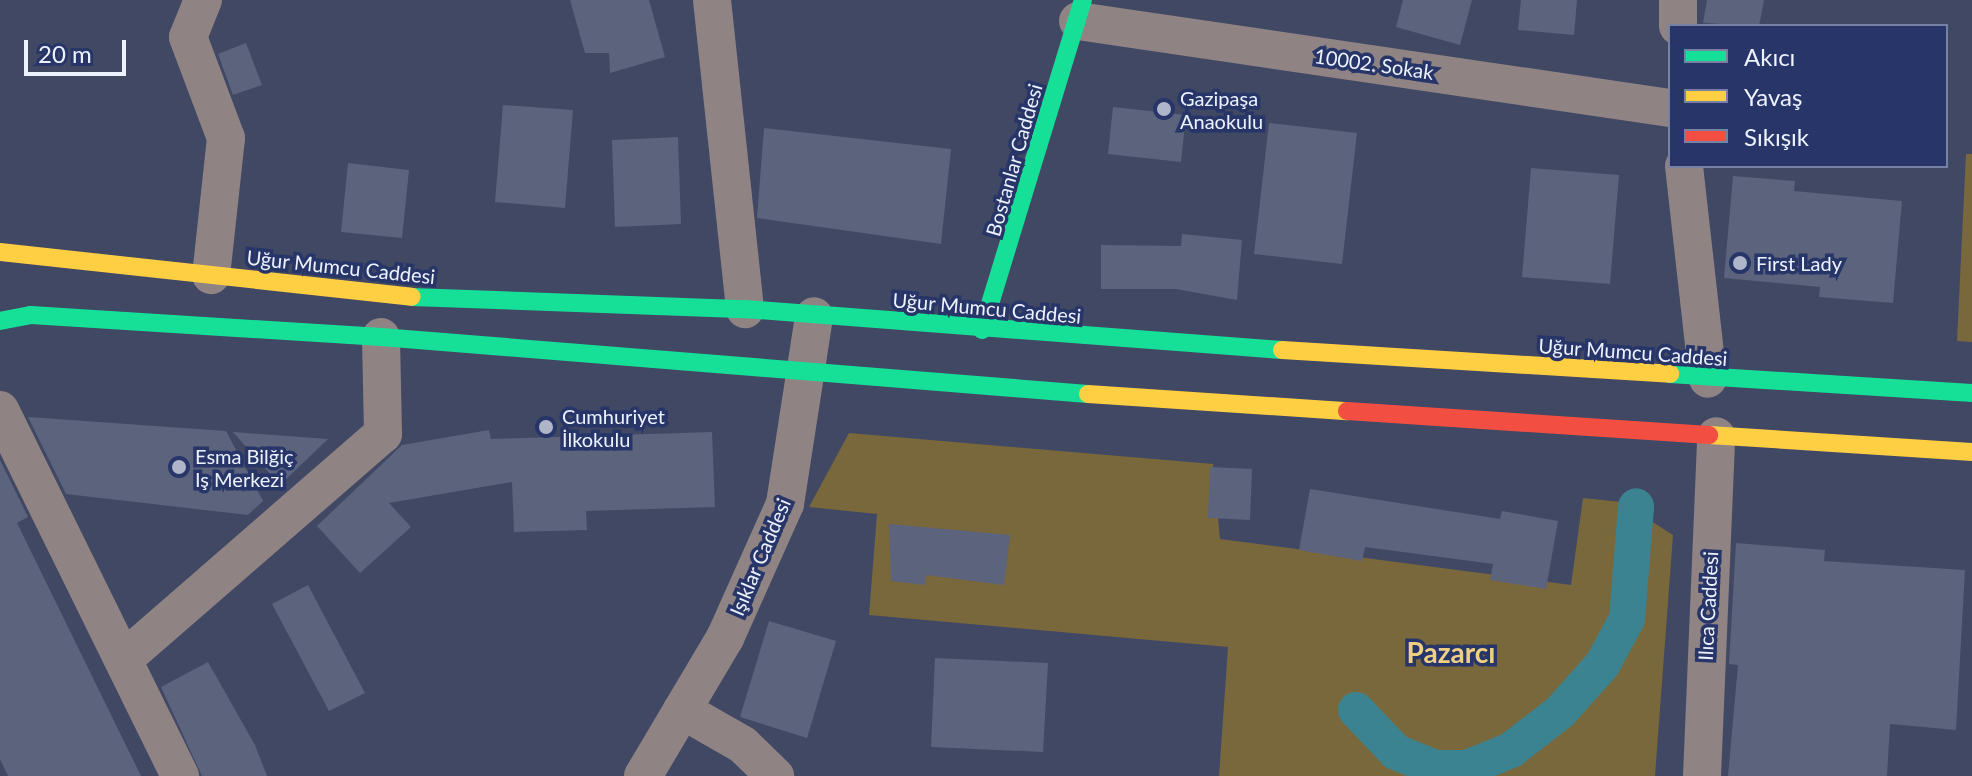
<!DOCTYPE html>
<meta charset="utf-8">
<style>
body{margin:0}
#map{position:relative;width:1972px;height:776px;overflow:hidden;background:#404864;font-family:Lato,sans-serif}
div>[style]{position:absolute}
.green>*{inset:0;background:#79683c}
.canal>*{height:36px;margin:-18px;padding:0 18px;transform-origin:18px;border-radius:18px;background:#3c8391}
.building>*{inset:0;background:#5b637d}
.street>*{height:38px;margin:-19px;padding:0 19px;transform-origin:19px;border-radius:19px;background:#8f8384}
.fast>*{height:18px;margin:-9px;padding:0 9px;transform-origin:9px;border-radius:9px;background:#16e098}
.slow>*{height:18px;margin:-9px;padding:0 9px;transform-origin:9px;border-radius:9px;background:#ffcf43}
.jam>*{height:18px;margin:-9px;padding:0 9px;transform-origin:9px;border-radius:9px;background:#f24e42}
.dots>*{width:22px;height:22px;translate:-50% -50%;box-sizing:border-box;border:4px solid #273568;border-radius:50%}
span{translate:-50% -50%;white-space:nowrap;text-align:center;line-height:1.15;-webkit-text-stroke:7px #273568;paint-order:stroke}
.street-label{font-size:20px;color:#edf2ff}
.poi-label{font-size:20px;color:#edf2ff}
.left{translate:0 -50%;text-align:left}
.district-label{font-size:28px;color:#edd084;font-weight:700}
.legend{position:absolute;left:1668px;top:24px;width:280px;height:144px;box-sizing:border-box;background:#273568;border:2px solid #7681a4;margin:0;padding:10px 14px;list-style:none;font-size:24px;color:#edf2ff}
.legend li{display:flex;align-items:center;gap:16px;height:40px}
.legend b{width:40px;border:2px solid #7681a4}
.scale{position:absolute;left:24px;top:40px;width:102px;height:36px;box-sizing:border-box;border:4px solid #edf2ff;border-top:0;padding-left:10px;font-size:24px;line-height:28px;white-space:nowrap;color:#edf2ff;-webkit-text-stroke:6px #273568;paint-order:stroke}
</style>
<div id="map">
<div class="green">
<div style="clip-path:polygon(1966px 154px,1972px 154px,1972px 342px,1957px 341px)"></div>
<div style="clip-path:polygon(849px 433px,1213px 464px,1220px 539px,1571px 585px,1583px 498px,1621px 502px,1673px 535px,1655px 776px,1219px 776px,1228px 647px,869px 615px,877px 514px,809px 507px)"></div>
</div>
<div class="canal">
<div style="left:1356px;top:710px;width:58px;rotate:46.4deg"></div>
<div style="left:1396px;top:752px;width:42px;rotate:22.3deg"></div>
<div style="left:1435px;top:768px;width:32px"></div>
<div style="left:1467px;top:768px;width:48px;rotate:-22.2deg"></div>
<div style="left:1511px;top:750px;width:62px;rotate:-37.8deg"></div>
<div style="left:1560px;top:712px;width:63px;rotate:-48.2deg"></div>
<div style="left:1602px;top:665px;width:52px;rotate:-61.5deg"></div>
<div style="left:1627px;top:619px;width:113px;rotate:-85.4deg"></div>
</div>
<div class="building">
<div style="clip-path:polygon(570px 0,649px 0,665px 57px,610px 73px,609px 53px,585px 53px)"></div>
<div style="clip-path:polygon(1403px 0,1472px 0,1460px 45px,1396px 27px)"></div>
<div style="clip-path:polygon(1521px 0,1577px 0,1574px 35px,1518px 30px)"></div>
<div style="clip-path:polygon(1707px 0,1764px 0,1759px 26px,1703px 23px)"></div>
<div style="clip-path:polygon(246px 43px,262px 85px,233px 95px,218px 54px)"></div>
<div style="clip-path:polygon(503px 105px,573px 110px,565px 208px,495px 202px)"></div>
<div style="clip-path:polygon(1113px 107px,1186px 115px,1181px 162px,1108px 154px)"></div>
<div style="clip-path:polygon(1269px 123px,1357px 133px,1342px 264px,1254px 254px)"></div>
<div style="clip-path:polygon(764px 128px,951px 149px,941px 244px,757px 218px)"></div>
<div style="clip-path:polygon(678px 137px,681px 224px,615px 227px,612px 140px)"></div>
<div style="clip-path:polygon(348px 163px,409px 170px,402px 238px,341px 232px)"></div>
<div style="clip-path:polygon(1531px 168px,1619px 175px,1610px 284px,1522px 277px)"></div>
<div style="clip-path:polygon(1733px 176px,1795px 181px,1794px 191px,1902px 201px,1893px 303px,1819px 297px,1820px 287px,1724px 278px)"></div>
<div style="clip-path:polygon(1182px 234px,1242px 240px,1237px 300px,1176px 289px,1101px 289px,1101px 245px,1181px 246px)"></div>
<div style="clip-path:polygon(28px 417px,226px 431px,263px 501px,248px 515px,66px 494px)"></div>
<div style="clip-path:polygon(489px 430px,491px 439px,712px 432px,715px 507px,586px 511px,587px 530px,514px 532px,512px 482px,389px 503px,411px 527px,360px 573px,317px 526px,402px 445px)"></div>
<div style="clip-path:polygon(233px 432px,328px 439px,280px 485px)"></div>
<div style="clip-path:polygon(0 460px,28px 517px,17px 523px,141px 776px,8px 776px,0 759px)"></div>
<div style="clip-path:polygon(1210px 467px,1252px 469px,1250px 520px,1208px 518px)"></div>
<div style="clip-path:polygon(1310px 489px,1500px 519px,1502px 511px,1558px 521px,1546px 589px,1490px 580px,1493px 564px,1365px 547px,1362px 561px,1299px 550px)"></div>
<div style="clip-path:polygon(889px 524px,1010px 535px,1004px 585px,926px 575px,925px 585px,891px 581px)"></div>
<div style="clip-path:polygon(1736px 543px,1825px 550px,1824px 561px,1965px 570px,1956px 730px,1890px 724px,1887px 776px,1728px 776px,1738px 665px,1729px 664px)"></div>
<div style="clip-path:polygon(308px 585px,365px 693px,329px 711px,272px 604px)"></div>
<div style="clip-path:polygon(769px 621px,836px 641px,807px 738px,740px 717px)"></div>
<div style="clip-path:polygon(935px 658px,1048px 663px,1043px 752px,931px 747px)"></div>
<div style="clip-path:polygon(208px 662px,255px 745px,267px 776px,202px 776px,161px 687px)"></div>
</div>
<div class="street">
<div style="left:203px;top:0;width:40px;rotate:112deg"></div>
<div style="left:188px;top:37px;width:108px;rotate:69.4deg"></div>
<div style="left:226px;top:138px;width:138px;rotate:96.2deg"></div>
<div style="left:712px;top:0;width:311px;rotate:83.9deg"></div>
<div style="left:1678px;top:0;width:26px;rotate:90deg"></div>
<div style="left:1078px;top:21px;width:598px;rotate:8.36deg"></div>
<div style="left:1684px;top:166px;width:214px;rotate:83.6deg"></div>
<div style="left:0;top:410px;width:408px;rotate:63.8deg"></div>
<div style="left:125px;top:658px;width:342px;rotate:-41deg"></div>
<div style="left:383px;top:434px;width:97px;rotate:-91.2deg"></div>
<div style="left:682px;top:710px;width:70px;rotate:29.8deg"></div>
<div style="left:743px;top:745px;width:45px;rotate:44.1deg"></div>
<div style="left:643px;top:776px;width:161px;rotate:-59.3deg"></div>
<div style="left:725px;top:638px;width:147px;rotate:-65.9deg"></div>
<div style="left:785px;top:504px;width:190px;rotate:-81.2deg"></div>
<div style="left:1702px;top:776px;width:340px;rotate:-87.6deg"></div>
</div>
<div class="fast">
<div style="left:412px;top:297px;width:333px;rotate:2.1deg"></div>
<div style="left:745px;top:309px;width:539px;rotate:4.37deg"></div>
<div style="left:0;top:321px;width:32px;rotate:-11deg"></div>
<div style="left:31px;top:315px;width:351px;rotate:3.6deg"></div>
<div style="left:381px;top:337px;width:709px;rotate:4.61deg"></div>
<div style="left:982px;top:330px;width:345px;rotate:-73deg"></div>
<div style="left:1670px;top:374px;width:303px;rotate:3.6deg"></div>
</div>
<div class="slow">
<div style="left:0;top:252px;width:414px;rotate:6.2deg"></div>
<div style="left:1282px;top:350px;width:389px;rotate:3.5deg"></div>
<div style="left:1088px;top:394px;width:260px;rotate:3.8deg"></div>
<div style="left:1709px;top:435px;width:264px;rotate:3.7deg"></div>
</div>
<div class="jam">
<div style="left:1347px;top:411px;width:363px;rotate:3.8deg"></div>
</div>
<div class="dots">
<div style="left:1164px;top:109px;background:#b0b6c9"></div>
<div style="left:1740px;top:263px;background:#b0b6c9"></div>
<div style="left:546px;top:427px;background:#b0b6c9"></div>
<div style="left:179px;top:467px;background:#b0b6c9"></div>
</div>
<div class="street-label">
<span style="left:1374px;top:64px;rotate:8deg">10002. Sokak</span>
<span style="left:1014px;top:160px;rotate:-74deg">Bostanlar Caddesi</span>
<span style="left:341px;top:267px;rotate:6deg">Uğur Mumcu Caddesi</span>
<span style="left:987px;top:308px;rotate:5deg">Uğur Mumcu Caddesi</span>
<span style="left:1633px;top:352px;rotate:4deg">Uğur Mumcu Caddesi</span>
<span style="left:760px;top:557px;rotate:-67deg">Işıklar Caddesi</span>
<span style="left:1708px;top:606px;rotate:-87deg">Ilıca Caddesi</span>
</div>
<div class="poi-label">
<span class="left" style="left:1180px;top:110px">Gazipaşa<br>Anaokulu</span>
<span class="left" style="left:1756px;top:263px">First Lady</span>
<span class="left" style="left:562px;top:428px">Cumhuriyet<br>İlkokulu</span>
<span class="left" style="left:195px;top:468px">Esma Bilğiç<br>Iş Merkezi</span>
</div>
<div class="district-label">
<span style="left:1451px;top:652px">Pazarcı</span>
</div>
<ul class="legend">
<li><b style="height:10px;background:#16e098"></b>Akıcı</li>
<li><b style="height:10px;background:#ffcf43"></b>Yavaş</li>
<li><b style="height:10px;background:#f24e42"></b>Sıkışık</li>
</ul>
<div class="scale">20 m</div>
</div>
